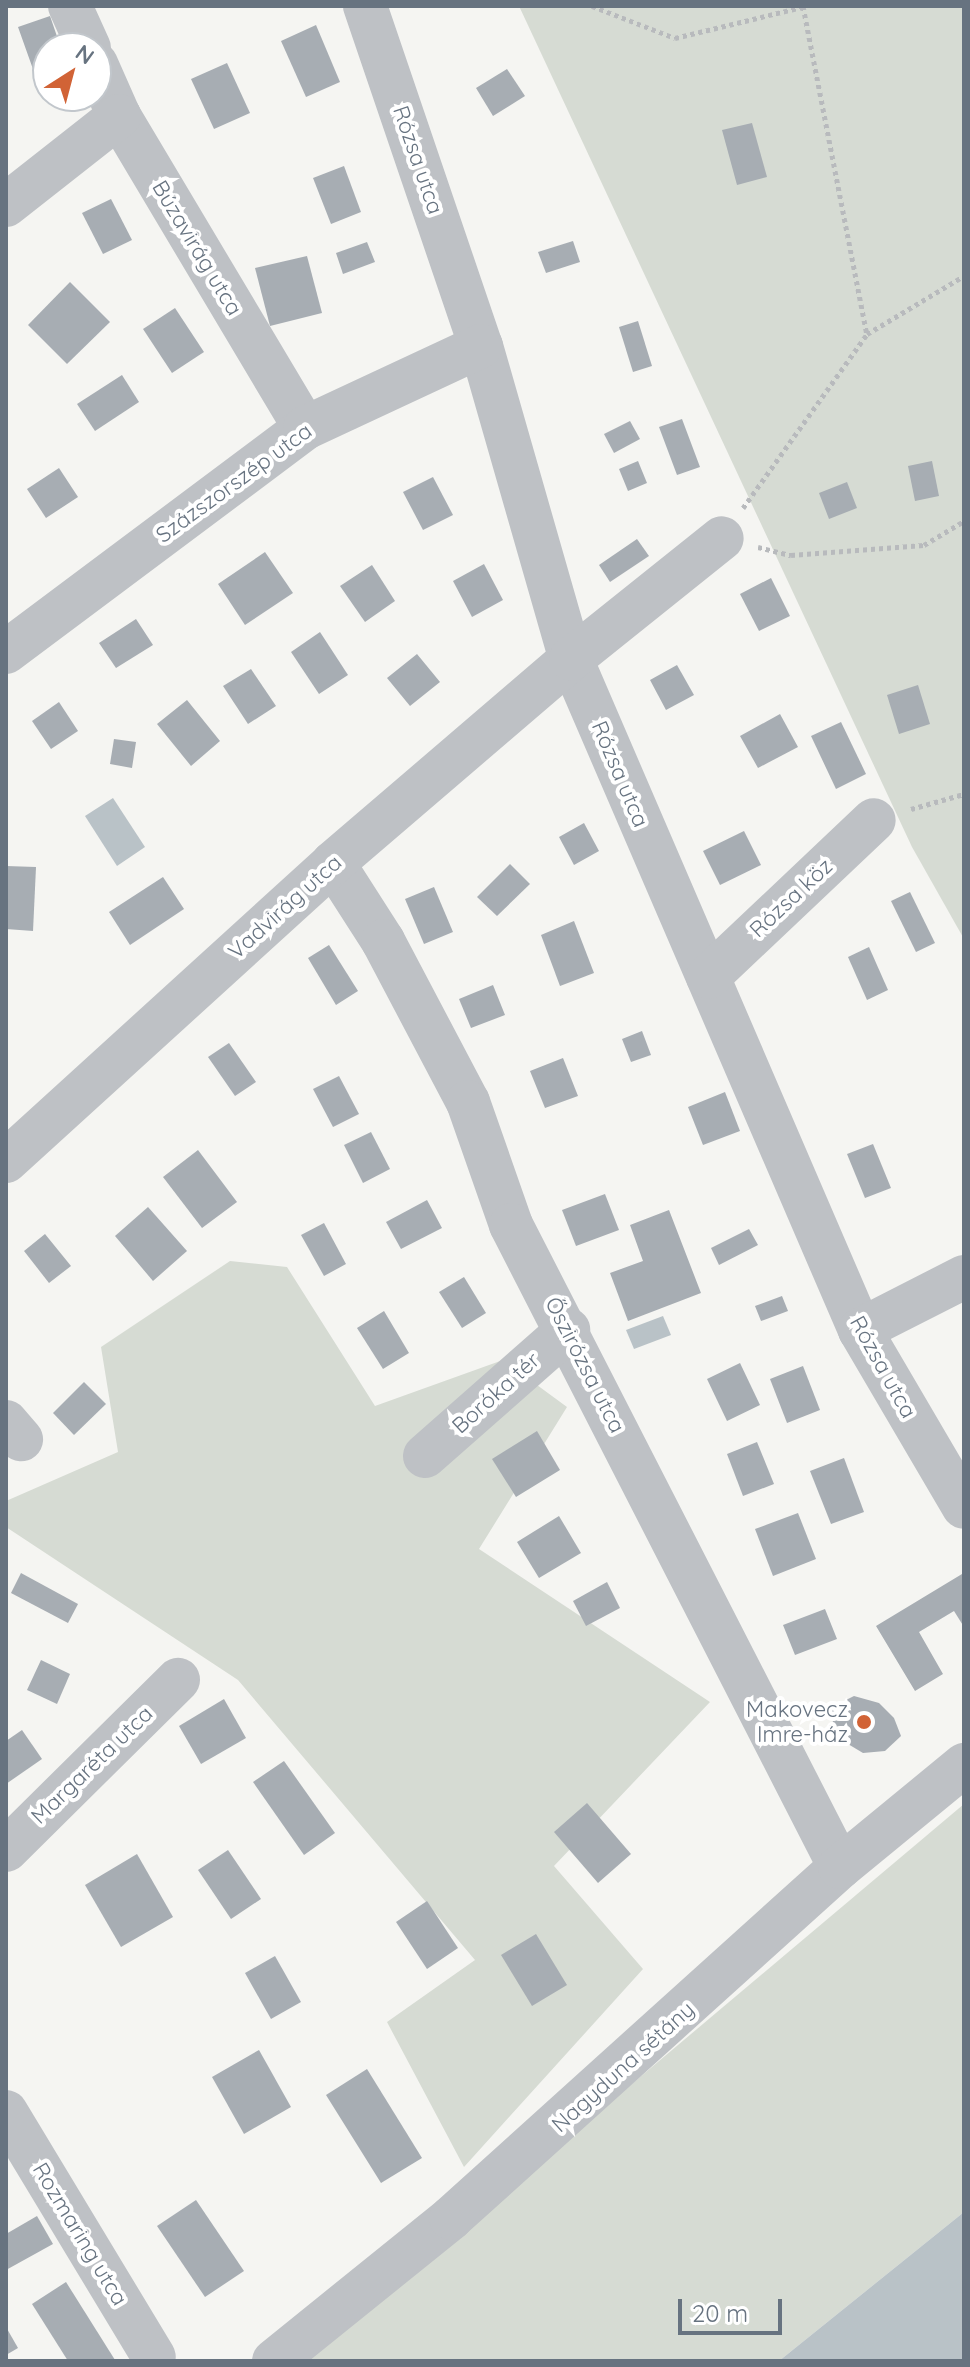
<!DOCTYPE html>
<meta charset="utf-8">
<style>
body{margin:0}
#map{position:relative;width:970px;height:2367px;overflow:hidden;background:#f5f5f2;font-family:Quicksand,sans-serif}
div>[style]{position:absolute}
.green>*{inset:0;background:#d6dbd3}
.water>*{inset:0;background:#b9c2c7}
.building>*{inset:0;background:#a7adb3}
.path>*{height:5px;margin-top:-2.5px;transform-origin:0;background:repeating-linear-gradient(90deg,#b8babd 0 4px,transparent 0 8px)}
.minor>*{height:44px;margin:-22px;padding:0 22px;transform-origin:22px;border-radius:22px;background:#bec1c5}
.dots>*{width:22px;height:22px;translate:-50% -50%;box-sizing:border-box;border:4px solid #fff;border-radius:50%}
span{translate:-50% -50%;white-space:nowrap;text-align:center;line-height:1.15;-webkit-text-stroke:8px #fff;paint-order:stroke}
.street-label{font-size:22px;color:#677380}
.poi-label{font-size:22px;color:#677380}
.right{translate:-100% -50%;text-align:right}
.frame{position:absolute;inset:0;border:8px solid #677380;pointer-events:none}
.north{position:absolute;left:32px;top:32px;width:80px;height:80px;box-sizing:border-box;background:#fff;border:2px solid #c2c7cc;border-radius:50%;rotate:36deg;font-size:22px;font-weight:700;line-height:32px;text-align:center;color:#677380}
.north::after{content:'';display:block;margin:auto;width:28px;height:36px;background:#d16336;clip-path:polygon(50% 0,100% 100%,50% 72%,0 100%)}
.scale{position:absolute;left:678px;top:2299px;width:104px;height:36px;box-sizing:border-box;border:4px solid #677380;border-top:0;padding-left:10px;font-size:24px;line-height:28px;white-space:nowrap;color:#677380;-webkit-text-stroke:6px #fff;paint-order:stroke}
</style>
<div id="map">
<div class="green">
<div style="clip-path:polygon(519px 6px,964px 6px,964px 939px,912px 847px)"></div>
<div style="clip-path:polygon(230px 1261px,287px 1267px,375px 1406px,503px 1360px,567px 1407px,479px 1549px,710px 1702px,554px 1866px,643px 1969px,464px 2167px,387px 2022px,475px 1960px,238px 1680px,6px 1527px,6px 1501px,118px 1452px,101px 1347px)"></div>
<div style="clip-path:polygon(964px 1804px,964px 2212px,779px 2361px,303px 2361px)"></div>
</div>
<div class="water">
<div style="clip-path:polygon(113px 798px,145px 847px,117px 866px,85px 816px)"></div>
<div style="clip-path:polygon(663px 1316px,671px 1335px,634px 1349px,626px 1330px)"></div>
<div style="clip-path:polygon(964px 2212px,964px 2361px,779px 2361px)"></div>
</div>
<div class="building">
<div style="clip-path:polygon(50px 16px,61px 48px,48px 48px,48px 67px,34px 72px,18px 27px)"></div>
<div style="clip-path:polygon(316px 25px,340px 82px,306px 97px,281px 41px)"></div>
<div style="clip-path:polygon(227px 63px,250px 113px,214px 129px,191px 79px)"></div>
<div style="clip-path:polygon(507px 69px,525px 96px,493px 116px,476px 88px)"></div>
<div style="clip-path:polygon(752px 123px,767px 177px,737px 185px,722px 130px)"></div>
<div style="clip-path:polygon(344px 166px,361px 212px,331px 224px,313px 178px)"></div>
<div style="clip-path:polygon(111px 199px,132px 240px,103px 254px,82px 213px)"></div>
<div style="clip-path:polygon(573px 241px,580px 262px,546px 273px,538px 252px)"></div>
<div style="clip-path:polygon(367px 242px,375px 262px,343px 274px,336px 253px)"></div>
<div style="clip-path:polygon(307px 256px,322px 313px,270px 326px,255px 268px)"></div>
<div style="clip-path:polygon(70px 282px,110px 322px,67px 364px,28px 325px)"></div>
<div style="clip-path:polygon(175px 308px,204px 352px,172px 373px,143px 329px)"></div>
<div style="clip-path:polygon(638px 321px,652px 366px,633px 372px,619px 327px)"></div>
<div style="clip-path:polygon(122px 375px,139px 402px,95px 431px,77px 404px)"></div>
<div style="clip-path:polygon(682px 419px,700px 467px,677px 475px,659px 427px)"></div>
<div style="clip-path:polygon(630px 421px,640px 439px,614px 453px,604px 434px)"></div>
<div style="clip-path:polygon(638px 461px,647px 483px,628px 491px,619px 469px)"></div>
<div style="clip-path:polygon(932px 461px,939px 496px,915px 501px,908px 466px)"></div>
<div style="clip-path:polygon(59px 468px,78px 497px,46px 518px,27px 489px)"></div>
<div style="clip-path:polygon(433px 477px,453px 515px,423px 530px,403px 492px)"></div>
<div style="clip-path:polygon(847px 482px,857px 508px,829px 519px,819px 493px)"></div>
<div style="clip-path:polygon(637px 539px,649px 556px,610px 582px,599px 565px)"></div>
<div style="clip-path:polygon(265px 552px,293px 593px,245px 625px,218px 584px)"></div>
<div style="clip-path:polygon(484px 564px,503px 600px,472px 617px,453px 581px)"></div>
<div style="clip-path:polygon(372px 565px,395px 601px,365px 622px,340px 586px)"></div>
<div style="clip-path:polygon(771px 578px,790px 616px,759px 631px,740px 594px)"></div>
<div style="clip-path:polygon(136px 619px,153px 645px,116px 668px,99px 643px)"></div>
<div style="clip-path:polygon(320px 632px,348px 675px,319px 694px,291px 652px)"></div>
<div style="clip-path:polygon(417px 654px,440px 682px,410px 706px,387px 678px)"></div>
<div style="clip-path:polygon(677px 665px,694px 695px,666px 710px,650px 680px)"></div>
<div style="clip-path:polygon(251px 669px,276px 706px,248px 724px,223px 686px)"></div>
<div style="clip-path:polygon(918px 685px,930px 724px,899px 734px,887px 695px)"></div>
<div style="clip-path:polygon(187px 700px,220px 741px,191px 766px,157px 724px)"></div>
<div style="clip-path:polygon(59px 702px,78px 731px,51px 749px,32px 721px)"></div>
<div style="clip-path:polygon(780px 714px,798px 747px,758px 768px,740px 736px)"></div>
<div style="clip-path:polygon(841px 722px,866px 774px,836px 789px,811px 736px)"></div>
<div style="clip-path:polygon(114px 739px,136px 742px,132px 768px,110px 764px)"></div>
<div style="clip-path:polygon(584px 823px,599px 851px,574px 865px,559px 837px)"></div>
<div style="clip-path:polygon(744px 831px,761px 865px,720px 885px,703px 851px)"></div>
<div style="clip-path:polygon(510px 864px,530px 884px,497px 916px,477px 897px)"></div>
<div style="clip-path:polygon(6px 866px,36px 867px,33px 931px,6px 929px)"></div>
<div style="clip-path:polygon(163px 877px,184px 909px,130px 945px,109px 912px)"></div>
<div style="clip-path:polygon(434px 887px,453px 932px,424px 944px,405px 899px)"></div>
<div style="clip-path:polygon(910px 892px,935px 943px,916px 952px,891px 901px)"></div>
<div style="clip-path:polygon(574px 921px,594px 973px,560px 986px,541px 935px)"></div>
<div style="clip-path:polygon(329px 945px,358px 991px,336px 1005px,308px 958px)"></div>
<div style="clip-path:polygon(869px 947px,888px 990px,867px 1000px,848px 957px)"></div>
<div style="clip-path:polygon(493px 985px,505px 1015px,471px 1028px,459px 999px)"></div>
<div style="clip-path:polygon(642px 1031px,651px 1055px,631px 1062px,622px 1039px)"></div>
<div style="clip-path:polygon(229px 1043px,256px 1082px,235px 1096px,208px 1057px)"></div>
<div style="clip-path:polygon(563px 1058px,578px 1096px,545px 1108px,530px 1071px)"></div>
<div style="clip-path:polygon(339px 1076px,359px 1114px,333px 1127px,313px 1089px)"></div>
<div style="clip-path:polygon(725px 1092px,740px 1131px,703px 1145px,688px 1107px)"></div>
<div style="clip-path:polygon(371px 1132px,390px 1169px,363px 1183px,344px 1145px)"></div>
<div style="clip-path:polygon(873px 1144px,891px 1188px,865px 1198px,847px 1154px)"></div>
<div style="clip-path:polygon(198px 1150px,237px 1202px,202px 1228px,163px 1177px)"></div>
<div style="clip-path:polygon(605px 1194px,619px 1230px,576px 1246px,562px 1210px)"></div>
<div style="clip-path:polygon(427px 1200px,442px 1228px,401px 1249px,386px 1222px)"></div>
<div style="clip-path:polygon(148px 1207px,187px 1251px,153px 1281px,115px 1236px)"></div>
<div style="clip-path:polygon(669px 1210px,701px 1293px,628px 1321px,610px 1273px,643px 1261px,630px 1225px)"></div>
<div style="clip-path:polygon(324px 1223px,346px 1264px,324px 1276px,301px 1235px)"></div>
<div style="clip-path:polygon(749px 1229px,758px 1245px,719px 1265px,711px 1248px)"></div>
<div style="clip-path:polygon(45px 1234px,71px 1266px,49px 1283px,24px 1251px)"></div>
<div style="clip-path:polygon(464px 1277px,486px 1313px,462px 1328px,439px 1292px)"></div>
<div style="clip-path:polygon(782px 1296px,788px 1311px,761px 1321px,755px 1306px)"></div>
<div style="clip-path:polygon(384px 1311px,409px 1353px,383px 1369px,357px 1328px)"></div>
<div style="clip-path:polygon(740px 1363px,760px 1405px,727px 1421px,707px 1379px)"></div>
<div style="clip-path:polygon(803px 1366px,820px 1410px,787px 1423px,770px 1379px)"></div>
<div style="clip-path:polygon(84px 1382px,106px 1404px,74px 1435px,53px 1413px)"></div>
<div style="clip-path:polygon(537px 1431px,560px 1470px,516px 1497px,492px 1459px)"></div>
<div style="clip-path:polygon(757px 1442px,774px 1484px,743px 1496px,727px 1454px)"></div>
<div style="clip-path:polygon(844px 1458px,864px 1512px,831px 1524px,810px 1471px)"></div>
<div style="clip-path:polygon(798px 1513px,816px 1559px,773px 1576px,755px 1529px)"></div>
<div style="clip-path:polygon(559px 1516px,581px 1553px,539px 1578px,517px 1542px)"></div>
<div style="clip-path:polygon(21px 1573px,78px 1604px,68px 1623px,11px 1593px)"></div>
<div style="clip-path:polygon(962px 1574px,964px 1627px,954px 1611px,919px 1632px,943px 1674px,915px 1691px,876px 1626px)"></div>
<div style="clip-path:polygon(607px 1582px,620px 1608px,586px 1626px,573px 1601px)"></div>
<div style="clip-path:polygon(825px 1609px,837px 1639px,795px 1655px,783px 1625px)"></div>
<div style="clip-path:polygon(41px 1660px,70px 1674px,57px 1704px,27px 1690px)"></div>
<div style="clip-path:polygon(854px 1696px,879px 1703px,894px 1718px,901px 1736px,885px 1751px,863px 1753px,843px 1741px,834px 1727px,830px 1708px)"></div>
<div style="clip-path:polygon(224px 1699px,246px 1738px,201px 1764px,179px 1726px)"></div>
<div style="clip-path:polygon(22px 1730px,42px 1759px,6px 1784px,6px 1741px)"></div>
<div style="clip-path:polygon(284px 1761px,335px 1833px,304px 1855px,253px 1782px)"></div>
<div style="clip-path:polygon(587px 1803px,631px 1854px,598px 1883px,554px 1832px)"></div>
<div style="clip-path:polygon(228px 1850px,261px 1899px,231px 1919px,198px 1870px)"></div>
<div style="clip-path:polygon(137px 1854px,173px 1917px,121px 1947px,85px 1885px)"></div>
<div style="clip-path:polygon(427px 1901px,458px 1948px,427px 1969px,396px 1922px)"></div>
<div style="clip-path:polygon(536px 1934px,567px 1985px,532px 2006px,501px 1955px)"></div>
<div style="clip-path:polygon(275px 1956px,301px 2002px,271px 2019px,245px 1973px)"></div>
<div style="clip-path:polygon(259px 2050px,291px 2107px,244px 2134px,212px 2077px)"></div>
<div style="clip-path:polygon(367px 2069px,422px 2158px,381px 2183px,326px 2095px)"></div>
<div style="clip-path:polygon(196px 2200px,244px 2271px,205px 2297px,157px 2226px)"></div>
<div style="clip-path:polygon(37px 2216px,53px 2244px,6px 2270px,6px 2234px)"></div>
<div style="clip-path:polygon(66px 2282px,115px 2360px,112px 2361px,68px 2361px,32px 2304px)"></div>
<div style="clip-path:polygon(6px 2327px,18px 2348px,6px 2355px)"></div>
</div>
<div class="path">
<div style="left:592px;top:6px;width:89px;rotate:21.1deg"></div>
<div style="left:675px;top:38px;width:135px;rotate:-13.7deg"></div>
<div style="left:803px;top:6px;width:334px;rotate:79deg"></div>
<div style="left:743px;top:508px;width:214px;rotate:-54.5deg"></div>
<div style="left:867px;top:334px;width:113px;rotate:-30.9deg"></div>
<div style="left:758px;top:547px;width:34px;rotate:14deg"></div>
<div style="left:791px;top:555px;width:133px;rotate:-4.3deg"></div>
<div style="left:924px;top:545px;width:47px;rotate:-31deg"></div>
<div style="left:911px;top:809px;width:55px;rotate:-15.8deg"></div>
</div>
<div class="minor">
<div style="left:70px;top:6px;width:46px;rotate:65.7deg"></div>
<div style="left:365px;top:6px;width:359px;rotate:71.2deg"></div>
<div style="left:481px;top:346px;width:326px;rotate:74deg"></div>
<div style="left:571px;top:659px;width:731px;rotate:66.7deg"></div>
<div style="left:860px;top:1330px;width:205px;rotate:59.6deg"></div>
<div style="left:96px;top:64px;width:57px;rotate:66.1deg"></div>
<div style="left:119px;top:116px;width:363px;rotate:59.2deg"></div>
<div style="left:6px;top:205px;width:144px;rotate:-38.2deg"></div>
<div style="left:6px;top:652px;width:374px;rotate:-36.8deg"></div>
<div style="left:305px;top:428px;width:194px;rotate:-25deg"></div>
<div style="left:333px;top:863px;width:93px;rotate:57.3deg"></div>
<div style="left:383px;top:941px;width:182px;rotate:62.2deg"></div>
<div style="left:468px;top:1102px;width:130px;rotate:70.7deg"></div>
<div style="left:511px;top:1225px;width:721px;rotate:62.87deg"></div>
<div style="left:708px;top:977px;width:228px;rotate:-43.4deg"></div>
<div style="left:6px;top:1161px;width:442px;rotate:-42.3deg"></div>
<div style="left:333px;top:863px;width:313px;rotate:-40.6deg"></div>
<div style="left:571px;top:659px;width:193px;rotate:-38.7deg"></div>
<div style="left:860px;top:1330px;width:117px;rotate:-27deg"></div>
<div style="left:6px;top:1422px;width:23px;rotate:49deg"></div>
<div style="left:425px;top:1456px;width:191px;rotate:-41.4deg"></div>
<div style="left:6px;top:1850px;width:242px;rotate:-44.7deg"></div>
<div style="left:6px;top:2112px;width:286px;rotate:58.9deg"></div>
<div style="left:274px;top:2361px;width:228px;rotate:-38.9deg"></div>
<div style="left:451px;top:2218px;width:524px;rotate:-42.06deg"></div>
<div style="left:840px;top:1867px;width:161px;rotate:-39.4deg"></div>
</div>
<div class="dots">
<div style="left:864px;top:1722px;background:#d16336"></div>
</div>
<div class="street-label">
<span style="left:418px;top:160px;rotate:71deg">Rózsa utca</span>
<span style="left:197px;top:248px;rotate:59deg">Búzavirág utca</span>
<span style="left:234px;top:483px;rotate:-36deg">Százszorszép utca</span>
<span style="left:620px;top:774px;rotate:67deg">Rózsa utca</span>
<span style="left:791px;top:898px;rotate:-43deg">Rózsa köz</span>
<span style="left:285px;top:907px;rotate:-42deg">Vadvirág utca</span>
<span style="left:585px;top:1365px;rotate:63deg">Őszirózsa utca</span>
<span style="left:883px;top:1367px;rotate:61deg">Rózsa utca</span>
<span style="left:496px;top:1393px;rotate:-42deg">Boróka tér</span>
<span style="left:92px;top:1765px;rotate:-44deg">Margaréta utca</span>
<span style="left:623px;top:2067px;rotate:-42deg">Nagyduna sétány</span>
<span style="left:80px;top:2234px;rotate:59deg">Rozmaring utca</span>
</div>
<div class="poi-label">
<span class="right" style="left:848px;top:1722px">Makovecz<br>Imre-ház</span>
</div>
<div class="frame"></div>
<div class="north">N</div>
<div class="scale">20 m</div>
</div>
